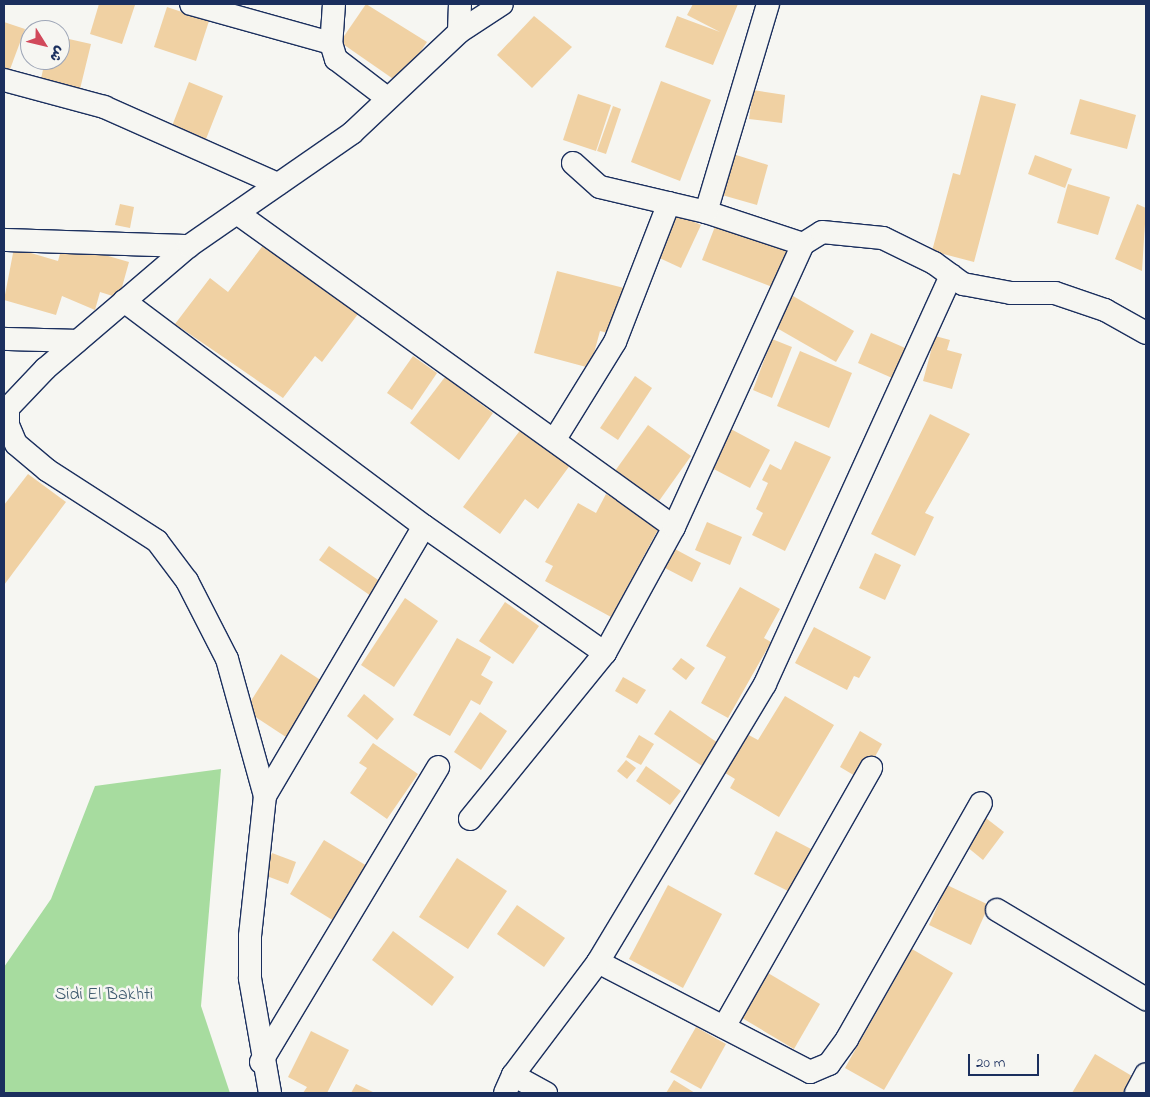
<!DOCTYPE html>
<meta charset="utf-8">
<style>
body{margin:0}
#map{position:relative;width:1150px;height:1097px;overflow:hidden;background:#f6f6f2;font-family:"Indie Flower","Playpen Sans Arabic",sans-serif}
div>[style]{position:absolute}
.green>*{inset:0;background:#a7dc9f}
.building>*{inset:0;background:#f0d1a3}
.roads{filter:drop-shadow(1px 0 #1b2f5e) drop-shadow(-1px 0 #1b2f5e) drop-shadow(0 1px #1b2f5e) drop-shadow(0 -1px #1b2f5e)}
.street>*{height:22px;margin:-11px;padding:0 11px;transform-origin:11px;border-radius:11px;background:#f6f6f2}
span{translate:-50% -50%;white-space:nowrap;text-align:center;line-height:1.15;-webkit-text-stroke:5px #f6f6f2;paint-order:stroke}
.park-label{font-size:18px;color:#3e5a6e}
.frame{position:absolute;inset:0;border:5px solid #1b2f5e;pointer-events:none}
.north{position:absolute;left:20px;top:20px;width:50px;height:50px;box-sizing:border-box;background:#f6f6f2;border:1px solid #9ea6b7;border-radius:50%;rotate:126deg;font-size:14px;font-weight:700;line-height:20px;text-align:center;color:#1b2f5e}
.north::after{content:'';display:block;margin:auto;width:18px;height:22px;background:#d1495b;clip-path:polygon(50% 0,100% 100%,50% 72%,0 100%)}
.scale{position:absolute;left:968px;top:1054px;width:71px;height:22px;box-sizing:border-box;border:2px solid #1b2f5e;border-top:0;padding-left:6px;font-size:15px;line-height:18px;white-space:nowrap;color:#1b2f5e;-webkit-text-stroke:4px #f6f6f2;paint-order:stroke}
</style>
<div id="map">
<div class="green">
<div style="clip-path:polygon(221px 769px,201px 1006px,230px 1093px,4px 1093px,4px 967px,51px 899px,95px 786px)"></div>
</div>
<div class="building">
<div style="clip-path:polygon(99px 4px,135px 5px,122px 44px,90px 34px)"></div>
<div style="clip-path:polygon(366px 4px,427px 42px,399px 83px,340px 42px)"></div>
<div style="clip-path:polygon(693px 4px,738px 4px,713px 65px,665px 47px,677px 16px,720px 32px,687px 15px)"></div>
<div style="clip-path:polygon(167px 7px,209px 21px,196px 61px,154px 47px)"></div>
<div style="clip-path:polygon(534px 16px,572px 47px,532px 88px,497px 55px)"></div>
<div style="clip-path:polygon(4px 22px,25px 29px,9px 72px,4px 70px)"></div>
<div style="clip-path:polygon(60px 37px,91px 44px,80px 89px,41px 79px,45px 60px,60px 60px)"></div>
<div style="clip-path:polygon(661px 81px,711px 100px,680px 181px,631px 162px)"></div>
<div style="clip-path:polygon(189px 82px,223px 96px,206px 139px,172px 126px)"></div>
<div style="clip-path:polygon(753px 90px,785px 95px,782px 123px,749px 119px)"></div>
<div style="clip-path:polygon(578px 94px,611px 105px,596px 151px,563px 140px)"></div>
<div style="clip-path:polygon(981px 95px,1016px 104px,974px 262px,932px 251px,953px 173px,960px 175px)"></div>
<div style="clip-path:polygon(1080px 99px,1136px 115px,1127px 149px,1070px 134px)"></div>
<div style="clip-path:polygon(613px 106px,621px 109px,606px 154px,597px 151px)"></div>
<div style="clip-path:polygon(733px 154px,768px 165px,757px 205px,722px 195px)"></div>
<div style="clip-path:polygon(1035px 155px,1072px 169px,1065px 188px,1028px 174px)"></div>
<div style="clip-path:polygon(1068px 184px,1110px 197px,1098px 235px,1057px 223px)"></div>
<div style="clip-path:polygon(120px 204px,134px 207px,130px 228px,115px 225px)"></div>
<div style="clip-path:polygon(1137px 204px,1146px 208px,1142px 271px,1115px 259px)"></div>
<div style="clip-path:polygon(673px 212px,701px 225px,681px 268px,653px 255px)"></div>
<div style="clip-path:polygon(716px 224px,789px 252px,775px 288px,702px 260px)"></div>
<div style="clip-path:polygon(63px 243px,129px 262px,119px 298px,100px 292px,95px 310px,62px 296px,56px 315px,4px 300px,14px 248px,58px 261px)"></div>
<div style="clip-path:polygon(264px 244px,358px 314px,322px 362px,315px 356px,283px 398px,175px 324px,210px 278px,228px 292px)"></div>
<div style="clip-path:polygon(557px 271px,628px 289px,616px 335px,600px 331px,590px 368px,534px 353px)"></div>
<div style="clip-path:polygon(793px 296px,854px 331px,836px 362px,775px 327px)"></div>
<div style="clip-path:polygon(871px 333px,912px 351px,899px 381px,858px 363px)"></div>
<div style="clip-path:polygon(935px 336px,950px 340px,947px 350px,962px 354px,952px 389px,923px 381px)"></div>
<div style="clip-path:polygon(772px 339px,792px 347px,772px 398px,753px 390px)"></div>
<div style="clip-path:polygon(800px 351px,852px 373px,829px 428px,777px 406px)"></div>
<div style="clip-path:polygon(413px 356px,437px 373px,412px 410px,387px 393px)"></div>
<div style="clip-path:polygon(635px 376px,652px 388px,618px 440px,600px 428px)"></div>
<div style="clip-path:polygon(445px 377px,493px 413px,459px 460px,410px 423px)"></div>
<div style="clip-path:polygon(930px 414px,970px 434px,925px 513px,934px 517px,915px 556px,871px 534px)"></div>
<div style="clip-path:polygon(527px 421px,576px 457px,538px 509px,525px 499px,500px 534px,463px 507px)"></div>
<div style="clip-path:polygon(648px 425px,691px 456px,659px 501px,615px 471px)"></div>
<div style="clip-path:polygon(729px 428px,770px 450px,750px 488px,708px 466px)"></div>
<div style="clip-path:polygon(795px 441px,831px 457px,785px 551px,752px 535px,763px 513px,756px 509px,768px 483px,762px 480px,770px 464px,781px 470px)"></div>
<div style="clip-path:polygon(28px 474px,66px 502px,4px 585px,4px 505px)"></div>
<div style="clip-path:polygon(606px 494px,661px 524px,611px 617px,545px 581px,553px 566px,545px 562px,578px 503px,596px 513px)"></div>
<div style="clip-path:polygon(707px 522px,742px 537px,730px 565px,695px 550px)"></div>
<div style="clip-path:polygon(329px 546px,381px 582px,371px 596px,319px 560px)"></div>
<div style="clip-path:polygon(673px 548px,701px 563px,692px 582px,663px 567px)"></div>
<div style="clip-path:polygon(875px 553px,901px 565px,885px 600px,859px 588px)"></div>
<div style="clip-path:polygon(740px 587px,780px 609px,764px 638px,771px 642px,728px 718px,701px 703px,726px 657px,706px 646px)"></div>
<div style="clip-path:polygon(405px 598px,438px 621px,394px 687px,361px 665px)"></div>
<div style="clip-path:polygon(505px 602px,539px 626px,513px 664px,479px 641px)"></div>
<div style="clip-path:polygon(814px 627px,871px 657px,859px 678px,854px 676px,847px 690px,795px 663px)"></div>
<div style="clip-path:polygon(457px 638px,491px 657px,481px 675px,493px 682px,480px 705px,471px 700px,450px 736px,413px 715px)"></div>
<div style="clip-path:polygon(281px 654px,328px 685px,292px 741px,245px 710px)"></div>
<div style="clip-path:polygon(681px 658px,695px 668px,686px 680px,672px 669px)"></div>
<div style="clip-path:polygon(623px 677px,646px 690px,637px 704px,615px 691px)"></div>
<div style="clip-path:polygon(364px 694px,394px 719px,377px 740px,347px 716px)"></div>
<div style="clip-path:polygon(785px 696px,834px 725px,779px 817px,730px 788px,735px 779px,722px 771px,745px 733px,758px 740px)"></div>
<div style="clip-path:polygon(670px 710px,721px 745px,705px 768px,654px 734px)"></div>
<div style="clip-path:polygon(480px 712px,507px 731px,481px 770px,454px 752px)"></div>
<div style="clip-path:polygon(860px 731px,882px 744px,862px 780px,840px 767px)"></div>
<div style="clip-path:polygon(639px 735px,654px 744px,641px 765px,626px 757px)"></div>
<div style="clip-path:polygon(373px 743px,418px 774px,387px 819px,350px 793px,367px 768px,359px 763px)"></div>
<div style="clip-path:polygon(626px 760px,636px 768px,627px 779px,617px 771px)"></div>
<div style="clip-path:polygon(646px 766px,681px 791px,670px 805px,636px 781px)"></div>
<div style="clip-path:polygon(982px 815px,1004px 832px,983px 860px,961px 842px)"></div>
<div style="clip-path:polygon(776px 831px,815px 851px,794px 894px,754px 874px)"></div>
<div style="clip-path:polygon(324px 840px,372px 869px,339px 924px,290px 894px)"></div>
<div style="clip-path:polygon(272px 853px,296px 862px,288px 884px,264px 875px)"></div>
<div style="clip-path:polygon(457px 858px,507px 891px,468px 949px,419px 917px)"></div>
<div style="clip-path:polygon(668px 885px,722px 914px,683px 988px,629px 959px)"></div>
<div style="clip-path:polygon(947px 885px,989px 905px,971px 945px,929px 925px)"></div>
<div style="clip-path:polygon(517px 905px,565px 938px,544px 967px,497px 934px)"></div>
<div style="clip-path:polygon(393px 931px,454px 977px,432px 1006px,372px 960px)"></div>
<div style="clip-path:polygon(912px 949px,953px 973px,884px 1090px,845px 1068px)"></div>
<div style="clip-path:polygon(763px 970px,820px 1004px,794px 1049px,737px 1015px)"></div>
<div style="clip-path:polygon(696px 1027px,726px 1044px,701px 1089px,670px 1072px)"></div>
<div style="clip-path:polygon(311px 1031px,349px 1050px,327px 1093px,303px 1093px,307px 1087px,288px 1077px)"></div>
<div style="clip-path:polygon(1095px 1054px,1137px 1079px,1129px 1093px,1072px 1093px)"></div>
<div style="clip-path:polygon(674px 1080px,695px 1093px,666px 1093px)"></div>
<div style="clip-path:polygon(356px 1084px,375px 1093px,351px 1093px)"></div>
</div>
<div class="roads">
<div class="street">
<div style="left:191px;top:4px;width:145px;rotate:15.6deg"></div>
<div style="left:334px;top:4px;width:39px;rotate:94deg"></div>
<div style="left:331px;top:43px;width:17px;rotate:73deg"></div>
<div style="left:336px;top:59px;width:64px;rotate:37.4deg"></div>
<div style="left:459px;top:32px;width:28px;rotate:-88deg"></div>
<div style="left:4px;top:80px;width:104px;rotate:15.1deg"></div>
<div style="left:104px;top:107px;width:190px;rotate:23.9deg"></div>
<div style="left:573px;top:163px;width:36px;rotate:42deg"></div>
<div style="left:600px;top:187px;width:109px;rotate:13.3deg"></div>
<div style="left:706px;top:212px;width:102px;rotate:18.3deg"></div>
<div style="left:803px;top:244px;width:22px;rotate:-32deg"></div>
<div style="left:822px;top:232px;width:61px;rotate:5.6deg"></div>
<div style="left:883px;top:238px;width:57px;rotate:26.1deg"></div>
<div style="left:934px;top:263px;width:36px;rotate:36deg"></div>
<div style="left:963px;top:284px;width:49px;rotate:10.6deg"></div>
<div style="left:1011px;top:293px;width:44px"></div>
<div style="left:1055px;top:293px;width:53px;rotate:18.8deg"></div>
<div style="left:1105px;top:310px;width:47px;rotate:29.3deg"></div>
<div style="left:706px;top:212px;width:217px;rotate:-73.4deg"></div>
<div style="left:237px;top:213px;width:538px;rotate:35.7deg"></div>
<div style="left:4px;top:240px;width:185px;rotate:1.9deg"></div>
<div style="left:124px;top:301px;width:375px;rotate:36.9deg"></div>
<div style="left:424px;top:526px;width:221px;rotate:35.1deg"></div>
<div style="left:4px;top:339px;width:73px;rotate:1.6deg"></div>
<div style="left:555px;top:439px;width:114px;rotate:-58.3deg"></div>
<div style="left:615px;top:342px;width:149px;rotate:-68.8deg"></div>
<div style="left:265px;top:796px;width:313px;rotate:-59.5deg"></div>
<div style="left:470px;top:819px;width:214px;rotate:-50.9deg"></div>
<div style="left:605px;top:653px;width:144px;rotate:-61.3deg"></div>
<div style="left:674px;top:527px;width:311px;rotate:-65.5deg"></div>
<div style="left:997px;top:910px;width:174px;rotate:30.9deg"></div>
<div style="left:598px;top:962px;width:239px;rotate:27.4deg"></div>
<div style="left:810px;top:1072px;width:21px;rotate:-23deg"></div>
<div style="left:829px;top:1064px;width:31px;rotate:-54deg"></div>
<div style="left:847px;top:1039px;width:271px;rotate:-60.4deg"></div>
<div style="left:724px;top:1027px;width:298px;rotate:-60.4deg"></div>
<div style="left:261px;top:1062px;width:344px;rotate:-59deg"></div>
<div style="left:513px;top:1075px;width:38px;rotate:29deg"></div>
<div style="left:270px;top:1093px;width:117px;rotate:-99.9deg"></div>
<div style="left:250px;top:978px;width:42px;rotate:-90deg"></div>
<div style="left:250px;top:936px;width:141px;rotate:-83.9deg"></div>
<div style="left:265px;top:796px;width:142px;rotate:-105.5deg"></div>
<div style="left:227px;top:659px;width:88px;rotate:-117.1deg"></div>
<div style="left:187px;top:581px;width:50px;rotate:-126.9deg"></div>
<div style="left:157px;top:541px;width:131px;rotate:-147.2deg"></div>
<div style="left:47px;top:470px;width:40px;rotate:-140deg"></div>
<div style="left:16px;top:444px;width:21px;rotate:-113deg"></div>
<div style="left:8px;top:425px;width:17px;rotate:-90deg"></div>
<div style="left:8px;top:408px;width:54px;rotate:-46.5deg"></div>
<div style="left:45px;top:369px;width:189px;rotate:-40.5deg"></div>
<div style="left:189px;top:246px;width:198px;rotate:-34.7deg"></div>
<div style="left:352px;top:133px;width:147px;rotate:-43.3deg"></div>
<div style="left:459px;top:32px;width:51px;rotate:-33.1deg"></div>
<div style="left:505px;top:1093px;width:20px;rotate:-66deg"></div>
<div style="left:513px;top:1075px;width:141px;rotate:-53deg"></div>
<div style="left:598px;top:962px;width:324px;rotate:-59deg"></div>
<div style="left:765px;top:684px;width:449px;rotate:-65.5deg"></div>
<div style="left:1136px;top:1093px;width:21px;rotate:-62deg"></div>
</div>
</div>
<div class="park-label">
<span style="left:104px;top:995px">Sidi El Bakhti</span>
</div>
<div class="frame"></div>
<div class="north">ش</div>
<div class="scale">20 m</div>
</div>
